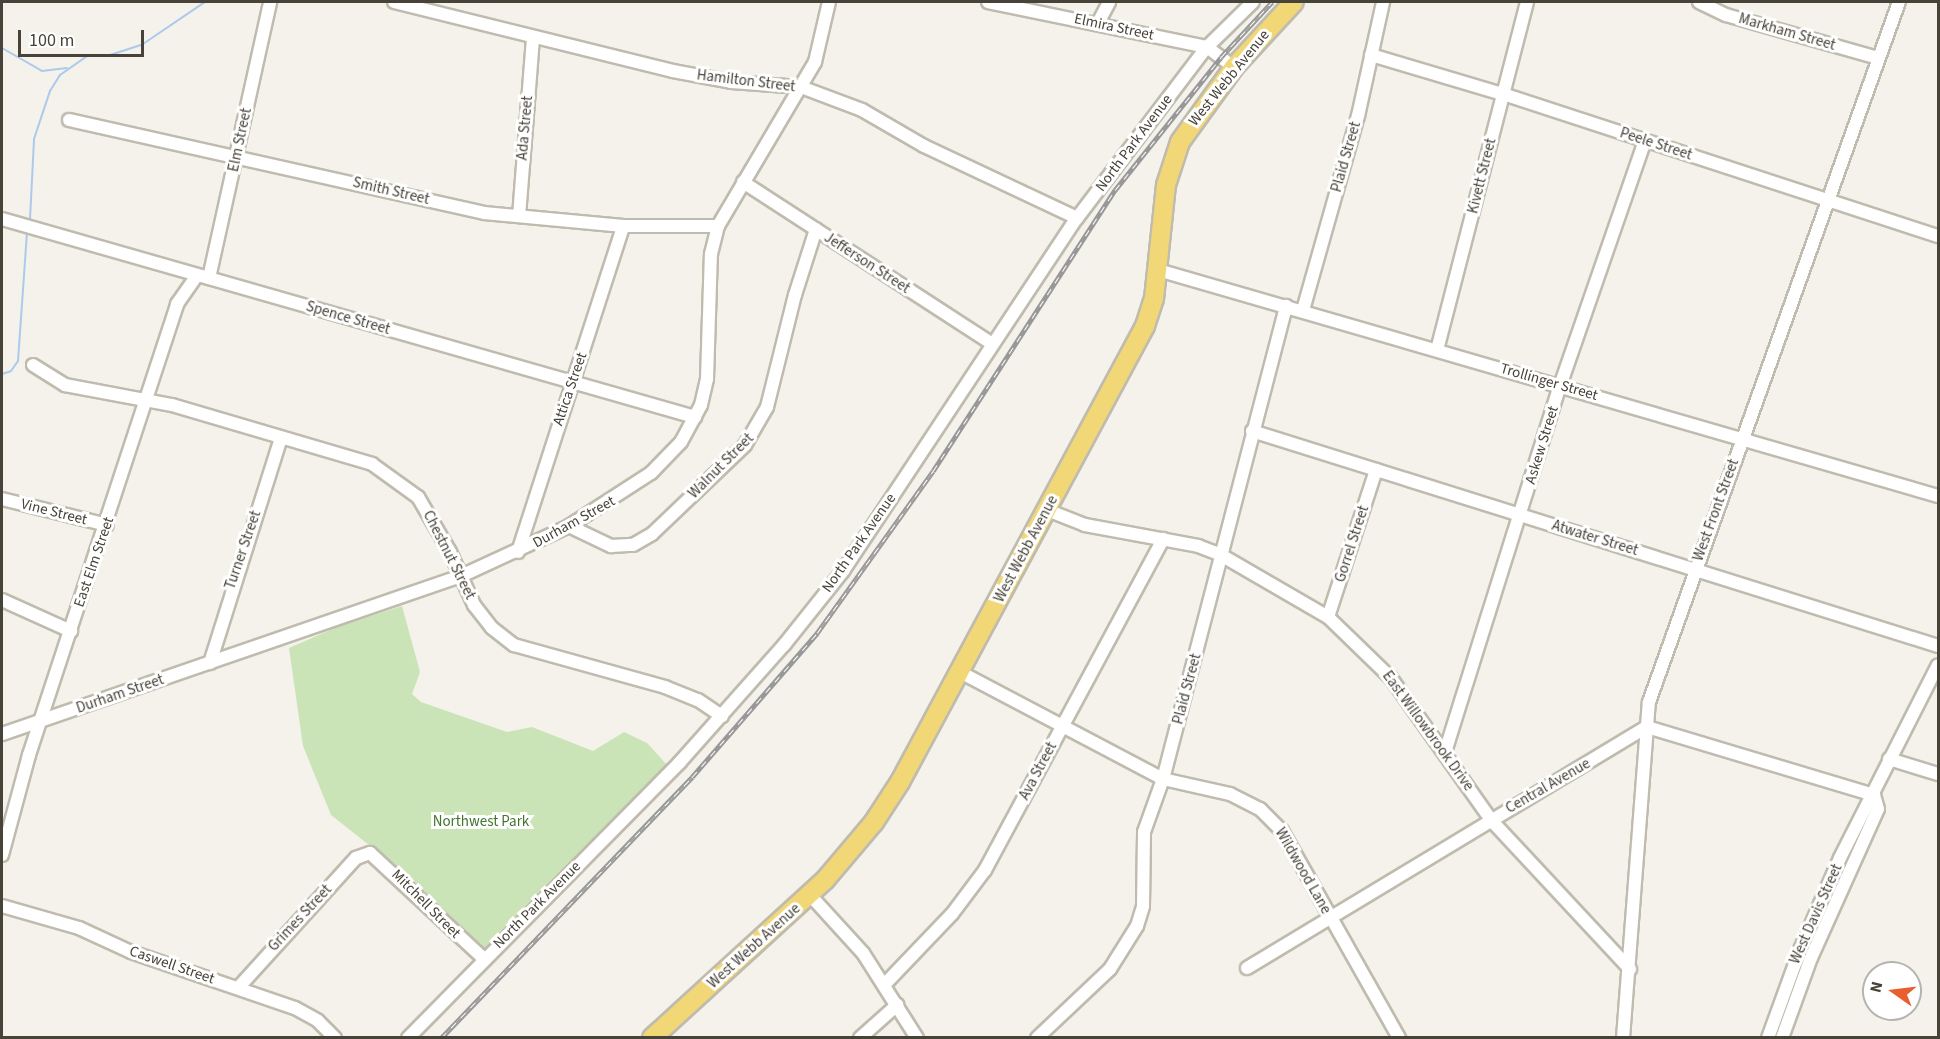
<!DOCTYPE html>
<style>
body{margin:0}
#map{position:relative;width:1940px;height:1039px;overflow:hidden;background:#f4f2ea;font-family:"Source Sans 3",sans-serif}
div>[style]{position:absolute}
.green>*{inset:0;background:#cbe4b7}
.stream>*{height:2px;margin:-1px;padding:0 1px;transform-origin:1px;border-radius:1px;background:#accaeb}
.roads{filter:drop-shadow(2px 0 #bfbbae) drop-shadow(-2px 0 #bfbbae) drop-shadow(0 2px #bfbbae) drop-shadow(0 -2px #bfbbae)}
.minor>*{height:12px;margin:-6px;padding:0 6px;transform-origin:6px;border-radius:6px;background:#fff}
.highway>*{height:18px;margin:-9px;padding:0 9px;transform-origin:9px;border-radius:9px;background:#f2d777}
.rail>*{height:4.5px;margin-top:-2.25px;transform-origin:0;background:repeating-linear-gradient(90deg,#fff 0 7px,#989898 0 14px);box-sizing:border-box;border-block:2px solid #989898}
span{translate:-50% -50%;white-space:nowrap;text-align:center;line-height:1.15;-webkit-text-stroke:6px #fff;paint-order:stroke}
.street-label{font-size:15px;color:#474339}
.park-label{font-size:15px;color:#437530}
.frame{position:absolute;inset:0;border:3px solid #474339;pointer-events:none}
.north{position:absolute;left:1862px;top:961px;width:60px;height:60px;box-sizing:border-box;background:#fff;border:2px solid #b5b4b0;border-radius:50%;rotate:284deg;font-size:16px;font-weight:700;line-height:24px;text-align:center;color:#474339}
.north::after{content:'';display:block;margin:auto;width:21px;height:27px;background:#e85e2d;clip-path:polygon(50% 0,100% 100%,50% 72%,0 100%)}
.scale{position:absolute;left:18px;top:30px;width:126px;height:27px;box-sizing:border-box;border:3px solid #474339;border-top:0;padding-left:8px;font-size:18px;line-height:21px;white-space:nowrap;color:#474339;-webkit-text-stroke:4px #fff;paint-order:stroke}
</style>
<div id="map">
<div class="green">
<div style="clip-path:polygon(402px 606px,420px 672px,412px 694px,421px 702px,507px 732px,532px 727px,593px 751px,624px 732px,647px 743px,668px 766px,482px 954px,374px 849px,331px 815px,303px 746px,289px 648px,337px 627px)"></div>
</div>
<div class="stream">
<div style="left:2px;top:48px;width:46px;rotate:29.9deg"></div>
<div style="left:42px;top:71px;width:25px;rotate:-7deg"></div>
<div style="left:30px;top:219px;width:80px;rotate:-87.1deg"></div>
<div style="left:34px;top:139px;width:51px;rotate:-71.6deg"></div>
<div style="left:50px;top:91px;width:19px;rotate:-58deg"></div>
<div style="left:60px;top:75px;width:33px;rotate:-35deg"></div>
<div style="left:87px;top:56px;width:20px"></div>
<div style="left:107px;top:56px;width:38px;rotate:-18deg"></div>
<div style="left:143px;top:44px;width:75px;rotate:-34.1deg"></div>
<div style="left:2px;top:374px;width:9px;rotate:-18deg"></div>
<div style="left:11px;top:371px;width:12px;rotate:-55deg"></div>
<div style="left:18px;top:361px;width:129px;rotate:-86deg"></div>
</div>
<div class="roads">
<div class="minor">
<div style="left:394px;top:2px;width:287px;rotate:13.9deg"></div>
<div style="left:673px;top:71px;width:59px;rotate:10.7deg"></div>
<div style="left:731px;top:82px;width:70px;rotate:4.1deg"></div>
<div style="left:801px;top:87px;width:65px;rotate:20.7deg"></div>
<div style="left:862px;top:110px;width:72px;rotate:30.1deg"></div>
<div style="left:924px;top:146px;width:169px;rotate:25.2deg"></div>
<div style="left:988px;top:2px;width:224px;rotate:11.6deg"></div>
<div style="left:1207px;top:47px;width:34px;rotate:37deg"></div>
<div style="left:1699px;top:2px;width:30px;rotate:26deg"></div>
<div style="left:1726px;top:15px;width:158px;rotate:15.8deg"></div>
<div style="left:1098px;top:23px;width:24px;rotate:-62deg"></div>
<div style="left:1371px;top:55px;width:138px;rotate:16.5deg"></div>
<div style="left:1503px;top:94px;width:458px;rotate:18.1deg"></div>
<div style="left:69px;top:120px;width:425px;rotate:12.6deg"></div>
<div style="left:484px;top:213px;width:140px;rotate:5.3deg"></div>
<div style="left:623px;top:226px;width:95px"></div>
<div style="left:743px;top:182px;width:296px;rotate:33deg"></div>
<div style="left:519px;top:216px;width:178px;rotate:-85.5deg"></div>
<div style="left:2px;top:219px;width:721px;rotate:15.95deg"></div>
<div style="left:1158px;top:270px;width:812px;rotate:16.16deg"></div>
<div style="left:209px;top:278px;width:283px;rotate:-77.5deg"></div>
<div style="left:1303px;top:310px;width:202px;rotate:-74.2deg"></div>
<div style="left:1358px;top:116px;width:117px;rotate:-77.6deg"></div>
<div style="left:1437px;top:350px;width:359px;rotate:-75.5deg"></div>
<div style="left:33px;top:365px;width:38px;rotate:32deg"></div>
<div style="left:65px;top:385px;width:109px;rotate:10.6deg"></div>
<div style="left:172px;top:405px;width:209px;rotate:16.4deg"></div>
<div style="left:372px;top:464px;width:57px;rotate:35.7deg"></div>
<div style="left:418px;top:497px;width:64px;rotate:59.8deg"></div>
<div style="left:450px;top:552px;width:58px;rotate:65.6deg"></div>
<div style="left:474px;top:605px;width:29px;rotate:52deg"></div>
<div style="left:492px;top:628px;width:28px;rotate:38deg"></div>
<div style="left:514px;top:645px;width:157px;rotate:15.5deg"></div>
<div style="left:665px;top:687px;width:35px;rotate:22deg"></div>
<div style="left:698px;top:700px;width:29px;rotate:34deg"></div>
<div style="left:1252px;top:431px;width:719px;rotate:17.4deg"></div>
<div style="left:2px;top:499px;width:108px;rotate:13.9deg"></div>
<div style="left:1047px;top:510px;width:41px;rotate:21.5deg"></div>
<div style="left:1085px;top:525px;width:115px;rotate:10.5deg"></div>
<div style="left:1198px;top:546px;width:25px;rotate:21deg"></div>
<div style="left:1221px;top:555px;width:124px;rotate:30.1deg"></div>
<div style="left:1328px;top:617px;width:88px;rotate:44.1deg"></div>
<div style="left:1391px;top:678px;width:174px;rotate:54.8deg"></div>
<div style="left:1491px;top:820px;width:204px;rotate:47deg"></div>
<div style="left:569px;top:526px;width:47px;rotate:25.5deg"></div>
<div style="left:611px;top:546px;width:22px;rotate:-3deg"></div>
<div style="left:633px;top:545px;width:22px;rotate:-30deg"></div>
<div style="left:652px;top:534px;width:129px;rotate:-43.7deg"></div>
<div style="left:745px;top:445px;width:44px;rotate:-59.9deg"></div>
<div style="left:767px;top:407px;width:115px;rotate:-76deg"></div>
<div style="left:795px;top:295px;width:69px;rotate:-72.3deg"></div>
<div style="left:518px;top:552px;width:342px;rotate:-72.1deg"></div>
<div style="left:2px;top:600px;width:76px;rotate:24.2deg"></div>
<div style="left:1328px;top:617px;width:155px;rotate:-71.9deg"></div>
<div style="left:210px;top:663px;width:236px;rotate:-72.5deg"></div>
<div style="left:960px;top:672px;width:229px;rotate:27.8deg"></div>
<div style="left:1163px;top:779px;width:69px;rotate:12.6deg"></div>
<div style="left:1230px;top:794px;width:34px;rotate:27deg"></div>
<div style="left:1260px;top:809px;width:31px;rotate:45deg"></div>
<div style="left:1282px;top:831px;width:238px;rotate:60.5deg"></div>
<div style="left:2px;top:734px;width:485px;rotate:-19deg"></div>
<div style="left:461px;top:576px;width:119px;rotate:-24.8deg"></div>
<div style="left:569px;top:526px;width:98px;rotate:-32.9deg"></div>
<div style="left:651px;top:473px;width:43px;rotate:-45.9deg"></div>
<div style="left:681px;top:442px;width:42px;rotate:-61.6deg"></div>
<div style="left:701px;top:405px;width:27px;rotate:-77deg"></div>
<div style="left:707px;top:379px;width:125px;rotate:-88.2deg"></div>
<div style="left:711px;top:254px;width:29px;rotate:-76deg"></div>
<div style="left:718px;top:226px;width:191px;rotate:-59.4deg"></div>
<div style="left:815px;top:62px;width:62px;rotate:-76.9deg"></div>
<div style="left:1445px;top:752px;width:384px;rotate:-72.6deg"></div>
<div style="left:1560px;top:386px;width:260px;rotate:-70.9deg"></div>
<div style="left:1889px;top:759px;width:51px;rotate:17deg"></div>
<div style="left:2px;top:855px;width:104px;rotate:-74.9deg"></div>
<div style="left:29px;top:755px;width:475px;rotate:-71.8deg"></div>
<div style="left:177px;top:304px;width:35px;rotate:-55deg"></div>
<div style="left:810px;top:895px;width:79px;rotate:47.6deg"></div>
<div style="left:863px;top:953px;width:101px;rotate:57.6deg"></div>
<div style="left:2px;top:906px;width:80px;rotate:15.9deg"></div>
<div style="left:79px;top:928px;width:57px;rotate:24.8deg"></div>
<div style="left:131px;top:952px;width:173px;rotate:18.9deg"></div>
<div style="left:295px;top:1008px;width:26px;rotate:29deg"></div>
<div style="left:318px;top:1021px;width:24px;rotate:45deg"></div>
<div style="left:1247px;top:968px;width:467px;rotate:-31.1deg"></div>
<div style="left:1647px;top:727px;width:237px;rotate:16.7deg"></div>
<div style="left:885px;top:984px;width:97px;rotate:-46.3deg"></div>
<div style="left:952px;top:914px;width:55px;rotate:-53.1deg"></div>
<div style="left:985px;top:870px;width:376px;rotate:-61.7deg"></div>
<div style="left:238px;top:988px;width:176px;rotate:-47.8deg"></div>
<div style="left:356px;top:858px;width:15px;rotate:-20deg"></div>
<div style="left:370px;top:853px;width:156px;rotate:42.9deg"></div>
<div style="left:408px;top:1038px;width:388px;rotate:-45.4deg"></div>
<div style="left:680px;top:762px;width:157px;rotate:-48.4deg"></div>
<div style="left:784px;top:645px;width:95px;rotate:-51.4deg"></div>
<div style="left:843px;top:571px;width:424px;rotate:-56.5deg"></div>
<div style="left:1077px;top:218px;width:215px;rotate:-52.8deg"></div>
<div style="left:1207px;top:47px;width:64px;rotate:-44.4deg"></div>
<div style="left:860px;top:1038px;width:50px;rotate:-41.7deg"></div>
<div style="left:1037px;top:1038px;width:100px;rotate:-43.4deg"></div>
<div style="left:1110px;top:969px;width:51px;rotate:-57.9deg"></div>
<div style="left:1137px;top:926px;width:21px;rotate:-73deg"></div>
<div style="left:1143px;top:906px;width:74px;rotate:-89.2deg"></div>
<div style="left:1144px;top:832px;width:56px;rotate:-70.3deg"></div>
<div style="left:1163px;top:779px;width:489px;rotate:-75.4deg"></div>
<div style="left:1623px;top:1038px;width:337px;rotate:-85.6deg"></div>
<div style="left:1649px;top:702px;width:743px;rotate:-70.35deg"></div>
<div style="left:1768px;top:1038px;width:94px;rotate:-70deg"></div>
<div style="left:1800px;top:950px;width:100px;rotate:-66.5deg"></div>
<div style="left:1840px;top:858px;width:216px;rotate:-63.1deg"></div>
<div style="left:1782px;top:1038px;width:85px;rotate:-70.1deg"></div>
<div style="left:1811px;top:958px;width:163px;rotate:-65.8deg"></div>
<div style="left:1878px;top:809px;width:15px;rotate:-106deg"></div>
</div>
<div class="highway">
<div style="left:652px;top:1038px;width:234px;rotate:-42.4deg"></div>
<div style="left:825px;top:880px;width:76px;rotate:-49.8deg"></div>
<div style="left:874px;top:822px;width:48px;rotate:-57deg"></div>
<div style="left:900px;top:782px;width:518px;rotate:-61.75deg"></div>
<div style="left:1145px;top:326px;width:28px;rotate:-72deg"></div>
<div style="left:1154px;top:299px;width:115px;rotate:-84deg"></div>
<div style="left:1166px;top:185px;width:45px;rotate:-72deg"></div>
<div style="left:1180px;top:142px;width:92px;rotate:-54.2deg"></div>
<div style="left:1234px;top:67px;width:88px;rotate:-47.3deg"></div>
</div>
</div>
<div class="rail">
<div style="left:441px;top:1038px;width:362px;rotate:-46.1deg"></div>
<div style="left:692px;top:777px;width:191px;rotate:-49deg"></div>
<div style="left:817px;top:633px;width:199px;rotate:-54.4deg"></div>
<div style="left:933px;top:471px;width:335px;rotate:-57.1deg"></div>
<div style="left:1115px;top:190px;width:170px;rotate:-51.4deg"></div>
<div style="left:1221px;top:57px;width:75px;rotate:-47.2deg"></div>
</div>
<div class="street-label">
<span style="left:1114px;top:27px;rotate:12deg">Elmira Street</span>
<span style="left:1787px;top:32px;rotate:16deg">Markham Street</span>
<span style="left:1229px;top:78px;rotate:-51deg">West Webb Avenue</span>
<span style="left:746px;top:81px;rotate:7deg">Hamilton Street</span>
<span style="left:525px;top:128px;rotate:-85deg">Ada Street</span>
<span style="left:240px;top:140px;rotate:-78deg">Elm Street</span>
<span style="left:1134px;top:143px;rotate:-53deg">North Park Avenue</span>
<span style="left:1656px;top:144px;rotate:18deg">Peele Street</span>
<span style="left:1346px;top:157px;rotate:-74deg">Plaid Street</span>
<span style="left:1482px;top:176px;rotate:-76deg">Kivett Street</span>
<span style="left:391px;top:191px;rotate:13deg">Smith Street</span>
<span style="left:867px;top:263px;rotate:33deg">Jefferson Street</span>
<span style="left:348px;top:318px;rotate:16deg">Spence Street</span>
<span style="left:1549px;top:382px;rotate:16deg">Trollinger Street</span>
<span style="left:570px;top:389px;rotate:-71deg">Attica Street</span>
<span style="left:1542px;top:445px;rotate:-73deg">Askew Street</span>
<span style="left:721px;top:466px;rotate:-45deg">Walnut Street</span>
<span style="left:1716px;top:510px;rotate:-70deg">West Front Street</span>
<span style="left:54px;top:512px;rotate:14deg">Vine Street</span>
<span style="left:574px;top:522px;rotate:-29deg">Durham Street</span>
<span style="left:1595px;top:538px;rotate:17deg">Atwater Street</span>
<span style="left:859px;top:543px;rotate:-55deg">North Park Avenue</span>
<span style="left:1352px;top:544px;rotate:-72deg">Gorrel Street</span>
<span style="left:1026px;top:549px;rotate:-62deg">West Webb Avenue</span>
<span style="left:243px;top:550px;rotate:-71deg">Turner Street</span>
<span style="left:449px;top:555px;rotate:63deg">Chestnut Street</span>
<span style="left:94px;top:562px;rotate:-71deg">East Elm Street</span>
<span style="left:1187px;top:689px;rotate:-75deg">Plaid Street</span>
<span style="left:120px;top:694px;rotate:-19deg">Durham Street</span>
<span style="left:1428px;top:731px;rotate:54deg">East Willowbrook Drive</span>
<span style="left:1038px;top:771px;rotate:-62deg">Ava Street</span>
<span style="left:1548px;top:786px;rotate:-30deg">Central Avenue</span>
<span style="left:1303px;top:871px;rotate:60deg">Wildwood Lane</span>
<span style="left:426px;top:904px;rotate:45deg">Mitchell Street</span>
<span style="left:537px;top:905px;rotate:-45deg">North Park Avenue</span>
<span style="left:1816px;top:914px;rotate:-66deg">West Davis Street</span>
<span style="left:300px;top:918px;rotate:-47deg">Grimes Street</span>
<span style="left:754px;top:946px;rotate:-42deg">West Webb Avenue</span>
<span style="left:172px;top:965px;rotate:19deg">Caswell Street</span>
</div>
<div class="park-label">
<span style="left:481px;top:822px">Northwest Park</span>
</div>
<div class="frame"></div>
<div class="north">N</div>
<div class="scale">100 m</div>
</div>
